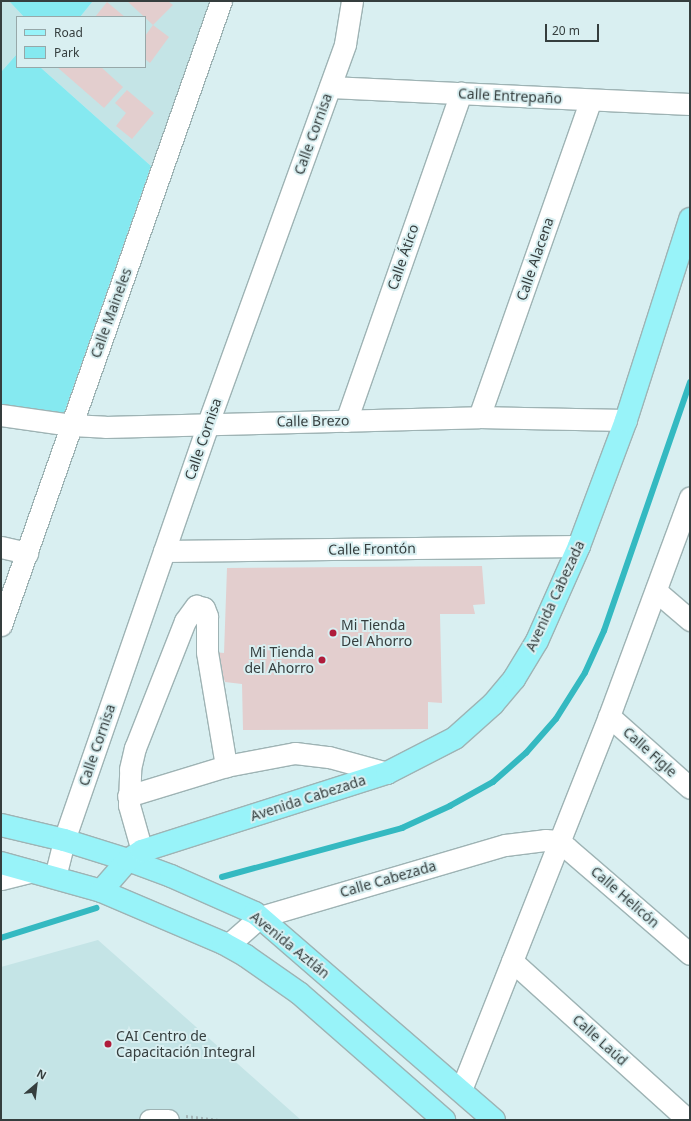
<!DOCTYPE html>
<meta charset="utf-8">
<style>
body{margin:0}
#map{position:relative;width:691px;height:1121px;overflow:hidden;background:#d9eff1;font-family:"Noto Sans",sans-serif}
div>[style]{position:absolute}
.built>*{inset:0;background:#c4e4e6}
.green>*{inset:0;background:#85e9f0}
.stream>*{height:5.5px;margin:-2.75px;padding:0 2.75px;transform-origin:2.75px;border-radius:2.75px;background:#34b9c1}
.building>*{inset:0;background:#e3cece}
.path>*{height:2.5px;margin-top:-1.25px;transform-origin:0;background:repeating-linear-gradient(90deg,#a4b5b7 0 2px,transparent 0 5px)}
.roads{filter:drop-shadow(1px 0 #9eb3b4) drop-shadow(-1px 0 #9eb3b4) drop-shadow(0 1px #9eb3b4) drop-shadow(0 -1px #9eb3b4)}
.minor>*{height:21px;margin:-10.5px;padding:0 10.5px;transform-origin:10.5px;border-radius:10.5px;background:#fff}
.major>*{height:22px;margin:-11px;padding:0 11px;transform-origin:11px;border-radius:11px;background:#98f3f9}
.dots>*{width:11px;height:11px;translate:-50% -50%;box-sizing:border-box;border:2px solid #d9eff1;border-radius:50%}
span{translate:-50% -50%;white-space:nowrap;text-align:center;line-height:1.15;-webkit-text-stroke:4px #d9eff1;paint-order:stroke}
.street-label{font-size:14px;color:#353e3e}
.poi-label{font-size:14px;color:#353e3e}
.left{translate:0 -50%;text-align:left}
.right{translate:-100% -50%;text-align:right}
.frame{position:absolute;inset:0;border:2px solid #353e3e;pointer-events:none}
.legend{position:absolute;left:16px;top:16px;width:130px;height:52px;box-sizing:border-box;background:#d9eff1;border:1px solid #97a8a9;margin:0;padding:5px 7px;list-style:none;font-size:12px;color:#353e3e}
.legend li{display:flex;align-items:center;gap:8px;height:20px}
.legend b{width:20px;border:1px solid #97a8a9}
.north{position:absolute;left:16px;top:1065px;width:40px;height:40px;-webkit-text-stroke:3px #d9eff1;paint-order:stroke;rotate:28deg;font-size:11px;font-weight:700;line-height:16px;text-align:center;color:#353e3e}
.north::after{content:'';display:block;margin:auto;width:14px;height:18px;background:#353e3e;clip-path:polygon(50% 0,100% 100%,50% 72%,0 100%)}
.scale{position:absolute;left:545px;top:24px;width:54px;height:18px;box-sizing:border-box;border:2px solid #353e3e;border-top:0;padding-left:5px;font-size:12px;line-height:14px;white-space:nowrap;color:#353e3e;-webkit-text-stroke:3px #d9eff1;paint-order:stroke}
</style>
<div id="map">
<div class="built">
<div style="clip-path:polygon(1px 1px,9px 1px,24px 17px,17px 17px,17px 54px,1px 72px)"></div>
<div style="clip-path:polygon(93px 1px,211px 1px,214px 3px,151px 166px,40px 67px,145px 67px,145px 17px,80px 17px)"></div>
<div style="clip-path:polygon(98px 940px,301px 1120px,1px 1120px,1px 967px)"></div>
</div>
<div class="green">
<div style="clip-path:polygon(9px 1px,93px 1px,80px 17px,24px 17px)"></div>
<div style="clip-path:polygon(17px 54px,17px 67px,40px 67px,151px 166px,64px 413px,1px 405px,1px 72px)"></div>
</div>
<div class="stream">
<div style="left:222px;top:877px;width:187px;rotate:-15.2deg"></div>
<div style="left:402px;top:828px;width:53px;rotate:-24.6deg"></div>
<div style="left:450px;top:806px;width:49px;rotate:-29.2deg"></div>
<div style="left:493px;top:782px;width:44px;rotate:-41.3deg"></div>
<div style="left:526px;top:753px;width:45px;rotate:-48.6deg"></div>
<div style="left:556px;top:719px;width:54px;rotate:-57.8deg"></div>
<div style="left:585px;top:673px;width:46px;rotate:-65.7deg"></div>
<div style="left:604px;top:631px;width:263px;rotate:-70.9deg"></div>
<div style="left:1px;top:938px;width:100px;rotate:-17.5deg"></div>
</div>
<div class="building">
<div style="clip-path:polygon(127px 1px,168px 1px,173px 5px,153px 25px)"></div>
<div style="clip-path:polygon(107px 2px,125px 17px,95px 17px)"></div>
<div style="clip-path:polygon(153px 25px,169px 37px,150px 63px,145px 59px,145px 36px)"></div>
<div style="clip-path:polygon(57px 67px,101px 67px,123px 87px,104px 108px)"></div>
<div style="clip-path:polygon(127px 90px,154px 113px,132px 139px,116px 126px,126px 113px,115px 103px)"></div>
<div style="clip-path:polygon(482px 566px,485px 604px,473px 605px,475px 614px,440px 614px,442px 703px,428px 702px,428px 729px,243px 730px,242px 684px,225px 682px,214px 652px,224px 653px,227px 568px)"></div>
</div>
<div class="path">
<div style="left:186px;top:1116px;width:35px;rotate:7deg"></div>
</div>
<div class="roads">
<div class="minor">
<div style="left:330px;top:87px;width:360px;rotate:2.7deg"></div>
<div style="left:1px;top:415px;width:71px;rotate:8.1deg"></div>
<div style="left:71px;top:425px;width:34px;rotate:3deg"></div>
<div style="left:105px;top:427px;width:374px;rotate:-1.5deg"></div>
<div style="left:479px;top:417px;width:147px;rotate:1.2deg"></div>
<div style="left:479px;top:417px;width:335px;rotate:-70.6deg"></div>
<div style="left:346px;top:421px;width:348px;rotate:-70.7deg"></div>
<div style="left:1px;top:547px;width:27px;rotate:13deg"></div>
<div style="left:164px;top:551px;width:415px;rotate:-0.7deg"></div>
<div style="left:656px;top:591px;width:45px;rotate:40.5deg"></div>
<div style="left:1px;top:625px;width:662px;rotate:-70.58deg"></div>
<div style="left:609px;top:716px;width:108px;rotate:41.6deg"></div>
<div style="left:128px;top:796px;width:102px;rotate:-17deg"></div>
<div style="left:142px;top:851px;width:48px;rotate:-105.8deg"></div>
<div style="left:129px;top:805px;width:36px;rotate:-88deg"></div>
<div style="left:130px;top:769px;width:22px;rotate:-77deg"></div>
<div style="left:135px;top:748px;width:136px;rotate:-68.5deg"></div>
<div style="left:185px;top:621px;width:19px;rotate:-54deg"></div>
<div style="left:196px;top:606px;width:8px;rotate:14deg"></div>
<div style="left:204px;top:608px;width:9px;rotate:69deg"></div>
<div style="left:207px;top:616px;width:36px;rotate:90deg"></div>
<div style="left:207px;top:652px;width:116px;rotate:80.5deg"></div>
<div style="left:226px;top:766px;width:70px;rotate:-10.7deg"></div>
<div style="left:295px;top:753px;width:34px;rotate:7deg"></div>
<div style="left:329px;top:757px;width:60px;rotate:15.4deg"></div>
<div style="left:55px;top:877px;width:38px;rotate:-76deg"></div>
<div style="left:64px;top:840px;width:441px;rotate:-70.9deg"></div>
<div style="left:208px;top:423px;width:403px;rotate:-70.1deg"></div>
<div style="left:345px;top:44px;width:44px;rotate:-80.8deg"></div>
<div style="left:1px;top:879px;width:33px;rotate:-14deg"></div>
<div style="left:228px;top:945px;width:43px;rotate:-41.2deg"></div>
<div style="left:260px;top:917px;width:255px;rotate:-16.4deg"></div>
<div style="left:505px;top:845px;width:40px;rotate:-7.1deg"></div>
<div style="left:545px;top:840px;width:14px;rotate:4deg"></div>
<div style="left:559px;top:841px;width:11px;rotate:41deg"></div>
<div style="left:567px;top:848px;width:162px;rotate:40.8deg"></div>
<div style="left:512px;top:961px;width:237px;rotate:42.1deg"></div>
<div style="left:461px;top:1090px;width:402px;rotate:-68.4deg"></div>
<div style="left:609px;top:716px;width:233px;rotate:-69.7deg"></div>
<div style="left:150px;top:1120px;width:18px"></div>
</div>
<div class="major">
<div style="left:1px;top:825px;width:65px;rotate:13.4deg"></div>
<div style="left:64px;top:840px;width:67px;rotate:17.4deg"></div>
<div style="left:128px;top:860px;width:46px;rotate:20.4deg"></div>
<div style="left:171px;top:876px;width:92px;rotate:23.8deg"></div>
<div style="left:255px;top:913px;width:316px;rotate:40.9deg"></div>
<div style="left:1px;top:863px;width:104px;rotate:15.6deg"></div>
<div style="left:101px;top:891px;width:133px;rotate:23.1deg"></div>
<div style="left:223px;top:943px;width:26px;rotate:29deg"></div>
<div style="left:246px;top:956px;width:65px;rotate:34.9deg"></div>
<div style="left:299px;top:993px;width:193px;rotate:41.2deg"></div>
<div style="left:101px;top:891px;width:41px;rotate:-48.9deg"></div>
<div style="left:128px;top:860px;width:17px;rotate:-33deg"></div>
<div style="left:142px;top:851px;width:257px;rotate:-17.7deg"></div>
<div style="left:387px;top:773px;width:76px;rotate:-27.2deg"></div>
<div style="left:455px;top:738px;width:51px;rotate:-41.8deg"></div>
<div style="left:493px;top:704px;width:33px;rotate:-50deg"></div>
<div style="left:514px;top:679px;width:44px;rotate:-58.8deg"></div>
<div style="left:537px;top:641px;width:104px;rotate:-66.1deg"></div>
<div style="left:579px;top:546px;width:134px;rotate:-69.5deg"></div>
<div style="left:626px;top:420px;width:211px;rotate:-72.3deg"></div>
</div>
</div>
<div class="dots">
<div style="left:333px;top:633px;background:#af1c3b"></div>
<div style="left:322px;top:660px;background:#af1c3b"></div>
<div style="left:108px;top:1044px;background:#af1c3b"></div>
</div>
<div class="street-label">
<span style="left:510px;top:96px;rotate:3deg">Calle Entrepaño</span>
<span style="left:313px;top:134px;rotate:-70deg">Calle Cornisa</span>
<span style="left:403px;top:257px;rotate:-71deg">Calle Ático</span>
<span style="left:535px;top:259px;rotate:-71deg">Calle Alacena</span>
<span style="left:111px;top:313px;rotate:-70deg">Calle Maineles</span>
<span style="left:313px;top:421px;rotate:-1deg">Calle Brezo</span>
<span style="left:203px;top:439px;rotate:-71deg">Calle Cornisa</span>
<span style="left:372px;top:549px;rotate:-1deg">Calle Frontón</span>
<span style="left:555px;top:596px;rotate:-65deg">Avenida Cabezada</span>
<span style="left:97px;top:745px;rotate:-71deg">Calle Cornisa</span>
<span style="left:650px;top:752px;rotate:42deg">Calle Figle</span>
<span style="left:308px;top:798px;rotate:-18deg">Avenida Cabezada</span>
<span style="left:388px;top:879px;rotate:-16deg">Calle Cabezada</span>
<span style="left:625px;top:897px;rotate:41deg">Calle Helicón</span>
<span style="left:290px;top:945px;rotate:39deg">Avenida Aztlán</span>
<span style="left:600px;top:1040px;rotate:42deg">Calle Laúd</span>
</div>
<div class="poi-label">
<span class="left" style="left:341px;top:633px">Mi Tienda<br>Del Ahorro</span>
<span class="right" style="left:314px;top:660px">Mi Tienda<br>del Ahorro</span>
<span class="left" style="left:116px;top:1044px">CAI Centro de<br>Capacitación Integral</span>
</div>
<div class="frame"></div>
<ul class="legend">
<li><b style="height:5px;background:#98f3f9"></b>Road</li>
<li><b style="height:11px;background:#85e9f0"></b>Park</li>
</ul>
<div class="north">N</div>
<div class="scale">20 m</div>
</div>
